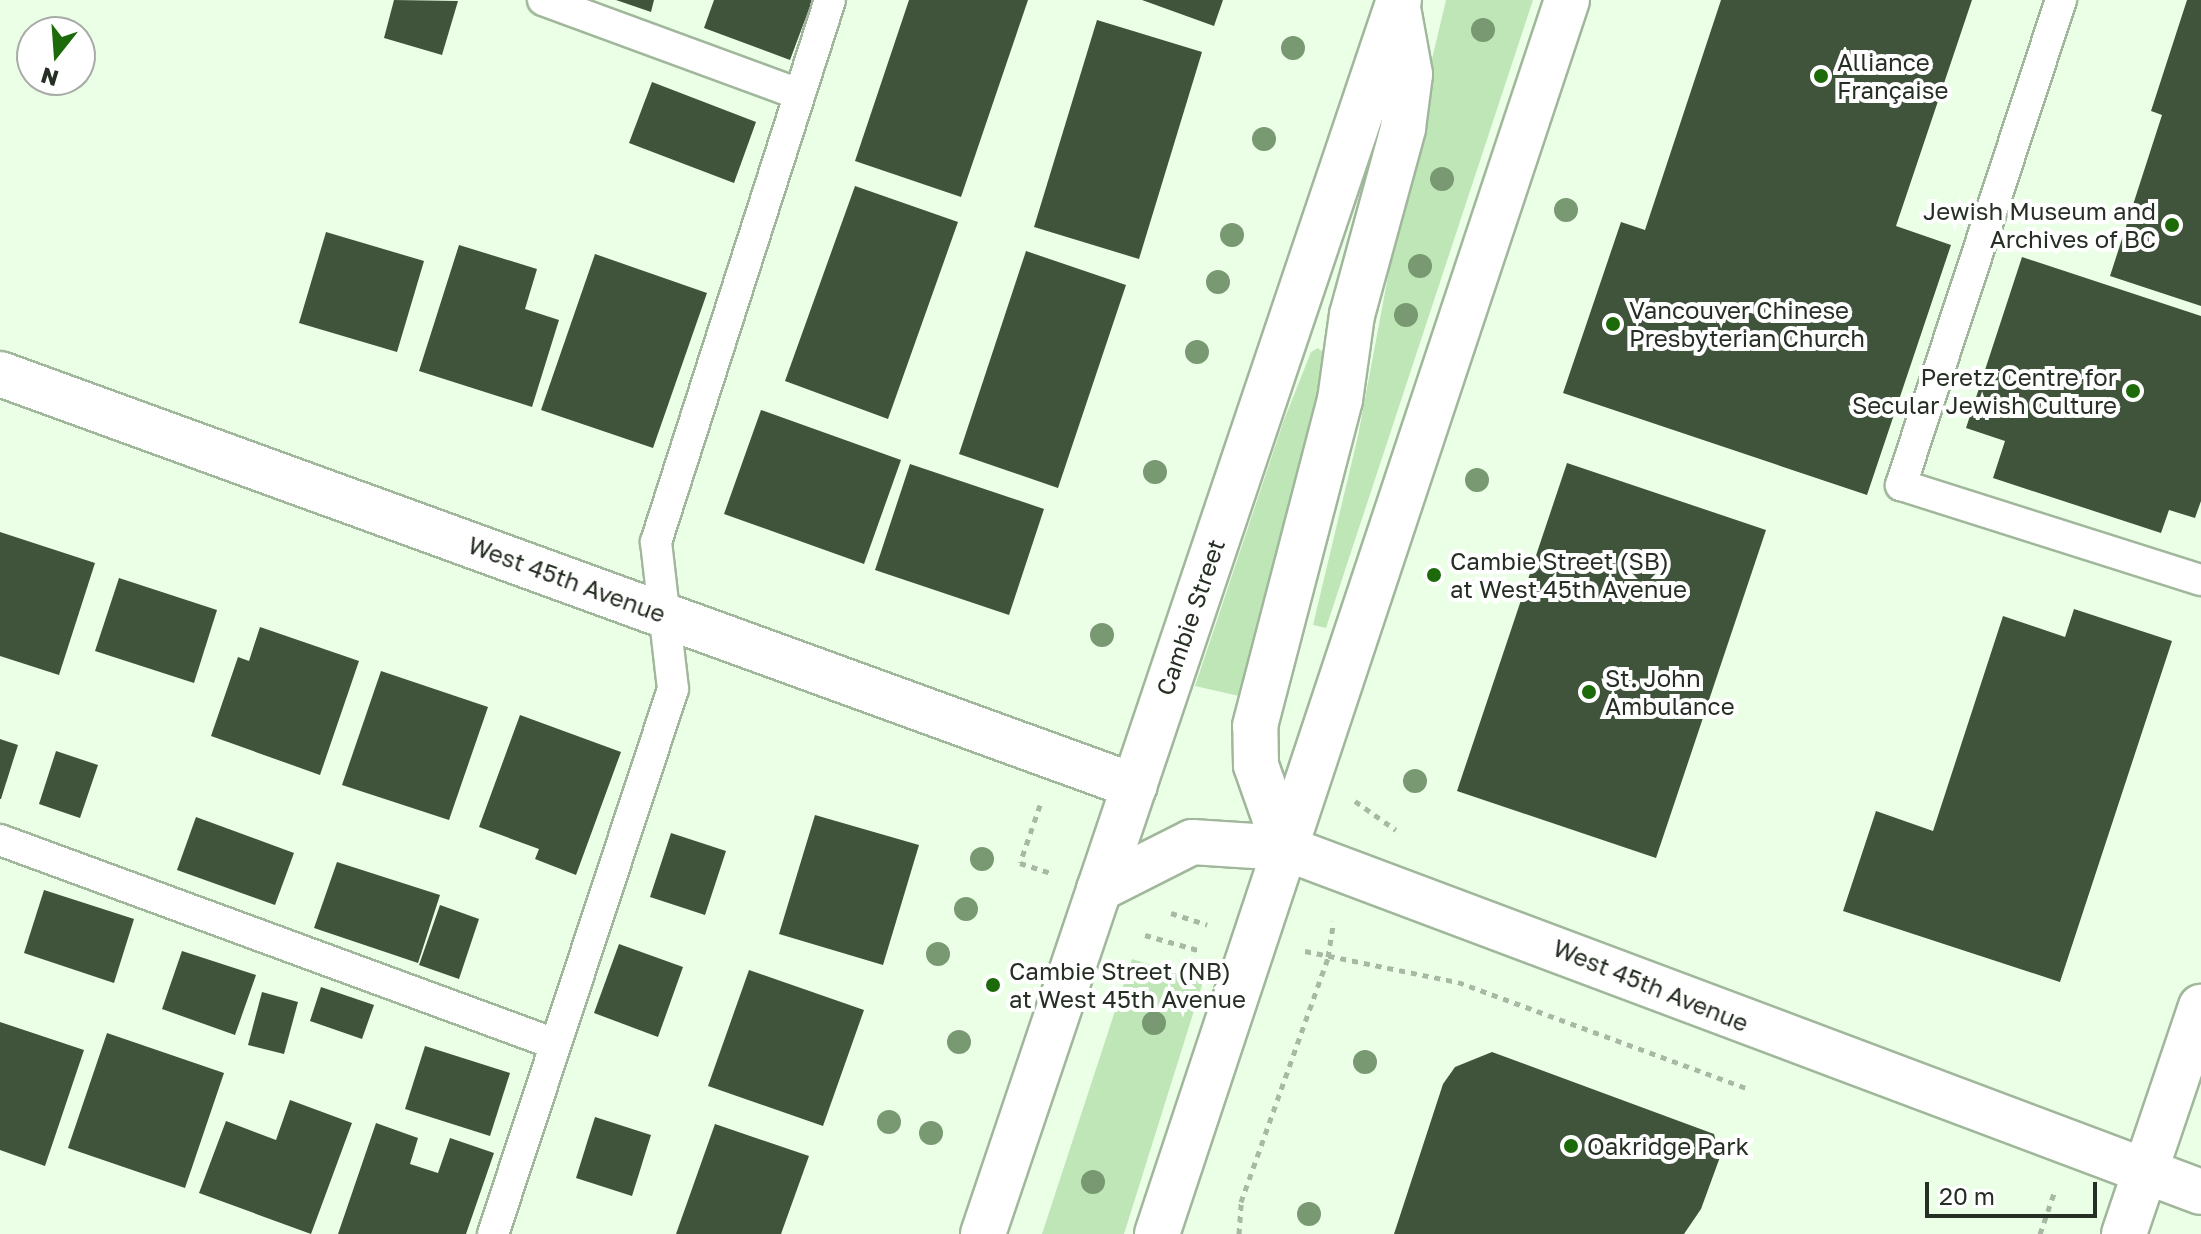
<!DOCTYPE html>
<meta charset="utf-8">
<style>
body{margin:0}
#map{position:relative;width:2201px;height:1234px;overflow:hidden;background:#ebffe7;font-family:"Golos Text",sans-serif}
div>[style]{position:absolute}
.green>*{inset:0;background:#bfe6b7}
.building>*{inset:0;background:#40543c}
.path>*{height:5px;margin-top:-2.5px;transform-origin:0;background:repeating-linear-gradient(90deg,#a8b8a4 0 6px,transparent 0 12px)}
.roads{filter:drop-shadow(2px 0 #a0b79b) drop-shadow(-2px 0 #a0b79b) drop-shadow(0 2px #a0b79b) drop-shadow(0 -2px #a0b79b)}
.service>*{height:30px;margin:-15px;padding:0 15px;transform-origin:15px;border-radius:15px;background:#fff}
.minor>*{height:44px;margin:-22px;padding:0 22px;transform-origin:22px;border-radius:22px;background:#fff}
.secondary>*{height:44px;margin:-22px;padding:0 22px;transform-origin:22px;border-radius:22px;background:#fff}
.trees>*{width:24px;height:24px;margin:-12px;border-radius:50%;background:#789971}
.dots>*{width:22px;height:22px;translate:-50% -50%;box-sizing:border-box;border:4px solid #fff;border-radius:50%}
span{translate:-50% -50%;white-space:nowrap;text-align:center;line-height:1.15;-webkit-text-stroke:8px #fff;paint-order:stroke}
.poi-label{font-size:24px;color:#262f24}
.left{translate:0 -50%;text-align:left}
.right{translate:-100% -50%;text-align:right}
.street-label{font-size:24px;color:#262f24}
.north{position:absolute;left:16px;top:16px;width:80px;height:80px;box-sizing:border-box;background:#fff;border:2px solid #a8aca7;border-radius:50%;rotate:197deg;font-size:22px;font-weight:700;line-height:32px;text-align:center;color:#262f24}
.north::after{content:'';display:block;margin:auto;width:28px;height:36px;background:#1d6a0a;clip-path:polygon(50% 0,100% 100%,50% 72%,0 100%)}
.scale{position:absolute;left:1925px;top:1182px;width:172px;height:36px;box-sizing:border-box;border:4px solid #262f24;border-top:0;padding-left:10px;font-size:24px;line-height:28px;white-space:nowrap;color:#262f24;-webkit-text-stroke:6px #fff;paint-order:stroke}
</style>
<div id="map">
<div class="green">
<div style="clip-path:polygon(1446px 0,1533px 0,1326px 628px,1313px 625px,1358px 436px,1417px 122px)"></div>
<div style="clip-path:polygon(1318px 348px,1327px 356px,1269px 610px,1239px 696px,1195px 686px,1284px 420px,1311px 352px)"></div>
<div style="clip-path:polygon(1132px 959px,1203px 982px,1124px 1234px,1042px 1234px)"></div>
</div>
<div class="building">
<div style="clip-path:polygon(394px 0,458px 1px,442px 55px,384px 38px)"></div>
<div style="clip-path:polygon(616px 0,654px 0,651px 12px)"></div>
<div style="clip-path:polygon(714px 0,811px 0,812px 1px,790px 60px,704px 28px)"></div>
<div style="clip-path:polygon(909px 0,1028px 0,961px 197px,855px 161px)"></div>
<div style="clip-path:polygon(1142px 0,1223px 0,1214px 26px)"></div>
<div style="clip-path:polygon(1721px 0,1972px 0,1896px 226px,1951px 245px,1867px 495px,1563px 393px,1621px 222px,1645px 230px)"></div>
<div style="clip-path:polygon(2187px 0,2201px 0,2201px 306px,2110px 276px,2162px 115px,2151px 111px)"></div>
<div style="clip-path:polygon(1097px 20px,1202px 52px,1139px 259px,1034px 227px)"></div>
<div style="clip-path:polygon(652px 82px,756px 122px,734px 183px,629px 143px)"></div>
<div style="clip-path:polygon(855px 186px,958px 222px,888px 419px,785px 381px)"></div>
<div style="clip-path:polygon(326px 232px,424px 261px,397px 352px,299px 323px)"></div>
<div style="clip-path:polygon(459px 245px,537px 269px,525px 309px,559px 320px,532px 407px,419px 371px)"></div>
<div style="clip-path:polygon(1026px 251px,1126px 285px,1058px 488px,959px 454px)"></div>
<div style="clip-path:polygon(595px 254px,707px 293px,653px 448px,541px 410px)"></div>
<div style="clip-path:polygon(2022px 257px,2201px 316px,2201px 501px,2195px 518px,2169px 510px,2161px 533px,1993px 478px,2005px 441px,1966px 428px)"></div>
<div style="clip-path:polygon(761px 410px,901px 460px,864px 564px,724px 514px)"></div>
<div style="clip-path:polygon(1567px 463px,1766px 530px,1656px 858px,1457px 791px)"></div>
<div style="clip-path:polygon(910px 464px,1044px 509px,1009px 615px,875px 570px)"></div>
<div style="clip-path:polygon(0 532px,95px 563px,59px 675px,0 656px)"></div>
<div style="clip-path:polygon(119px 578px,217px 610px,194px 683px,95px 651px)"></div>
<div style="clip-path:polygon(2074px 609px,2172px 641px,2060px 982px,1843px 911px,1876px 811px,1933px 831px,2003px 616px,2065px 637px)"></div>
<div style="clip-path:polygon(260px 627px,359px 661px,320px 775px,211px 736px,238px 657px,249px 661px)"></div>
<div style="clip-path:polygon(381px 671px,488px 707px,449px 820px,342px 785px)"></div>
<div style="clip-path:polygon(520px 715px,621px 752px,576px 875px,535px 859px,539px 849px,479px 827px)"></div>
<div style="clip-path:polygon(0 739px,18px 745px,1px 799px,0 799px)"></div>
<div style="clip-path:polygon(56px 751px,98px 765px,80px 818px,39px 804px)"></div>
<div style="clip-path:polygon(815px 815px,919px 845px,883px 965px,779px 934px)"></div>
<div style="clip-path:polygon(196px 817px,294px 853px,275px 905px,177px 870px)"></div>
<div style="clip-path:polygon(671px 833px,726px 851px,705px 915px,650px 897px)"></div>
<div style="clip-path:polygon(337px 862px,440px 895px,418px 963px,314px 928px)"></div>
<div style="clip-path:polygon(44px 890px,134px 919px,114px 983px,24px 953px)"></div>
<div style="clip-path:polygon(440px 905px,479px 919px,459px 979px,419px 965px)"></div>
<div style="clip-path:polygon(619px 944px,683px 967px,658px 1037px,594px 1013px)"></div>
<div style="clip-path:polygon(182px 951px,256px 975px,235px 1035px,162px 1009px)"></div>
<div style="clip-path:polygon(749px 970px,864px 1010px,823px 1126px,708px 1086px)"></div>
<div style="clip-path:polygon(321px 987px,374px 1005px,362px 1039px,310px 1021px)"></div>
<div style="clip-path:polygon(262px 992px,298px 1002px,284px 1054px,248px 1045px)"></div>
<div style="clip-path:polygon(0 1022px,84px 1050px,45px 1166px,0 1150px)"></div>
<div style="clip-path:polygon(107px 1033px,224px 1073px,185px 1188px,68px 1148px)"></div>
<div style="clip-path:polygon(425px 1046px,510px 1073px,490px 1136px,405px 1109px)"></div>
<div style="clip-path:polygon(1492px 1052px,1714px 1134px,1720px 1157px,1701px 1209px,1684px 1234px,1394px 1234px,1443px 1084px,1455px 1067px)"></div>
<div style="clip-path:polygon(290px 1100px,352px 1123px,311px 1234px,199px 1193px,226px 1121px,276px 1140px)"></div>
<div style="clip-path:polygon(595px 1117px,651px 1135px,632px 1196px,576px 1178px)"></div>
<div style="clip-path:polygon(376px 1123px,418px 1138px,410px 1164px,438px 1173px,450px 1138px,494px 1153px,466px 1234px,338px 1234px)"></div>
<div style="clip-path:polygon(715px 1124px,809px 1156px,781px 1234px,676px 1234px)"></div>
</div>
<div class="path">
<div style="left:1355px;top:801px;width:50px;rotate:35.3deg"></div>
<div style="left:1040px;top:805px;width:61px;rotate:109deg"></div>
<div style="left:1020px;top:863px;width:33px;rotate:18deg"></div>
<div style="left:1171px;top:913px;width:38px;rotate:18deg"></div>
<div style="left:1145px;top:935px;width:55px;rotate:15.8deg"></div>
<div style="left:1305px;top:951px;width:156px;rotate:11.5deg"></div>
<div style="left:1458px;top:982px;width:307px;rotate:20.2deg"></div>
<div style="left:1239px;top:1234px;width:32px;rotate:-86deg"></div>
<div style="left:1241px;top:1202px;width:260px;rotate:-70.4deg"></div>
<div style="left:1328px;top:957px;width:36px;rotate:-81deg"></div>
<div style="left:2040px;top:1234px;width:43px;rotate:-71.1deg"></div>
</div>
<div class="roads">
<div class="service">
<div style="left:543px;top:0;width:273px;rotate:20.2deg"></div>
<div style="left:2061px;top:0;width:511px;rotate:108.26deg"></div>
<div style="left:1901px;top:485px;width:315px;rotate:17.6deg"></div>
<div style="left:0;top:840px;width:591px;rotate:20.18deg"></div>
<div style="left:493px;top:1234px;width:574px;rotate:-71.72deg"></div>
<div style="left:673px;top:689px;width:148px;rotate:-96.6deg"></div>
<div style="left:656px;top:542px;width:569px;rotate:-72.2deg"></div>
</div>
<div class="minor">
<div style="left:0;top:374px;width:1207px;rotate:19.97deg"></div>
<div style="left:1099px;top:889px;width:104px;rotate:-26.8deg"></div>
<div style="left:1192px;top:842px;width:93px;rotate:3.7deg"></div>
<div style="left:1285px;top:848px;width:978px;rotate:20.58deg"></div>
<div style="left:2124px;top:1234px;width:240px;rotate:-71.3deg"></div>
</div>
<div class="secondary">
<div style="left:1285px;top:848px;width:88px;rotate:-109.3deg"></div>
<div style="left:1256px;top:765px;width:39px;rotate:-91deg"></div>
<div style="left:1255px;top:726px;width:337px;rotate:-75.4deg"></div>
<div style="left:1340px;top:400px;width:86px;rotate:-82deg"></div>
<div style="left:1352px;top:315px;width:194px;rotate:-74.7deg"></div>
<div style="left:1403px;top:128px;width:54px;rotate:-82.6deg"></div>
<div style="left:1410px;top:74px;width:67px;rotate:-100.3deg"></div>
<div style="left:983px;top:1234px;width:1302px;rotate:-71.37deg"></div>
<div style="left:1157px;top:1234px;width:1300px;rotate:-71.62deg"></div>
</div>
</div>
<div class="trees">
<div style="left:1483px;top:30px"></div>
<div style="left:1293px;top:48px"></div>
<div style="left:1264px;top:139px"></div>
<div style="left:1442px;top:179px"></div>
<div style="left:1566px;top:210px"></div>
<div style="left:1232px;top:235px"></div>
<div style="left:1420px;top:266px"></div>
<div style="left:1218px;top:282px"></div>
<div style="left:1406px;top:315px"></div>
<div style="left:1197px;top:352px"></div>
<div style="left:1155px;top:472px"></div>
<div style="left:1477px;top:480px"></div>
<div style="left:1102px;top:635px"></div>
<div style="left:1415px;top:781px"></div>
<div style="left:982px;top:859px"></div>
<div style="left:966px;top:909px"></div>
<div style="left:938px;top:954px"></div>
<div style="left:1154px;top:1023px"></div>
<div style="left:959px;top:1042px"></div>
<div style="left:1365px;top:1062px"></div>
<div style="left:889px;top:1122px"></div>
<div style="left:931px;top:1133px"></div>
<div style="left:1093px;top:1182px"></div>
<div style="left:1309px;top:1214px"></div>
</div>
<div class="dots">
<div style="left:1821px;top:76px;background:#1d6a0a"></div>
<div style="left:2172px;top:225px;background:#1d6a0a"></div>
<div style="left:1613px;top:324px;background:#1d6a0a"></div>
<div style="left:2133px;top:391px;background:#1d6a0a"></div>
<div style="left:1434px;top:575px;background:#1d6a0a"></div>
<div style="left:1589px;top:692px;background:#1d6a0a"></div>
<div style="left:993px;top:985px;background:#1d6a0a"></div>
<div style="left:1571px;top:1146px;background:#1d6a0a"></div>
</div>
<div class="poi-label">
<span class="left" style="left:1837px;top:76px">Alliance<br>Française</span>
<span class="right" style="left:2156px;top:225px">Jewish Museum and<br>Archives of BC</span>
<span class="left" style="left:1629px;top:324px">Vancouver Chinese<br>Presbyterian Church</span>
<span class="right" style="left:2117px;top:391px">Peretz Centre for<br>Secular Jewish Culture</span>
<span class="left" style="left:1450px;top:575px">Cambie Street (SB)<br>at West 45th Avenue</span>
<span class="left" style="left:1605px;top:692px">St. John<br>Ambulance</span>
<span class="left" style="left:1009px;top:985px">Cambie Street (NB)<br>at West 45th Avenue</span>
<span class="left" style="left:1587px;top:1146px">Oakridge Park</span>
</div>
<div class="street-label">
<span style="left:567px;top:579px;rotate:20deg">West 45th Avenue</span>
<span style="left:1190px;top:617px;rotate:-71deg">Cambie Street</span>
<span style="left:1651px;top:985px;rotate:22deg">West 45th Avenue</span>
</div>
<div class="north">N</div>
<div class="scale">20 m</div>
</div>
